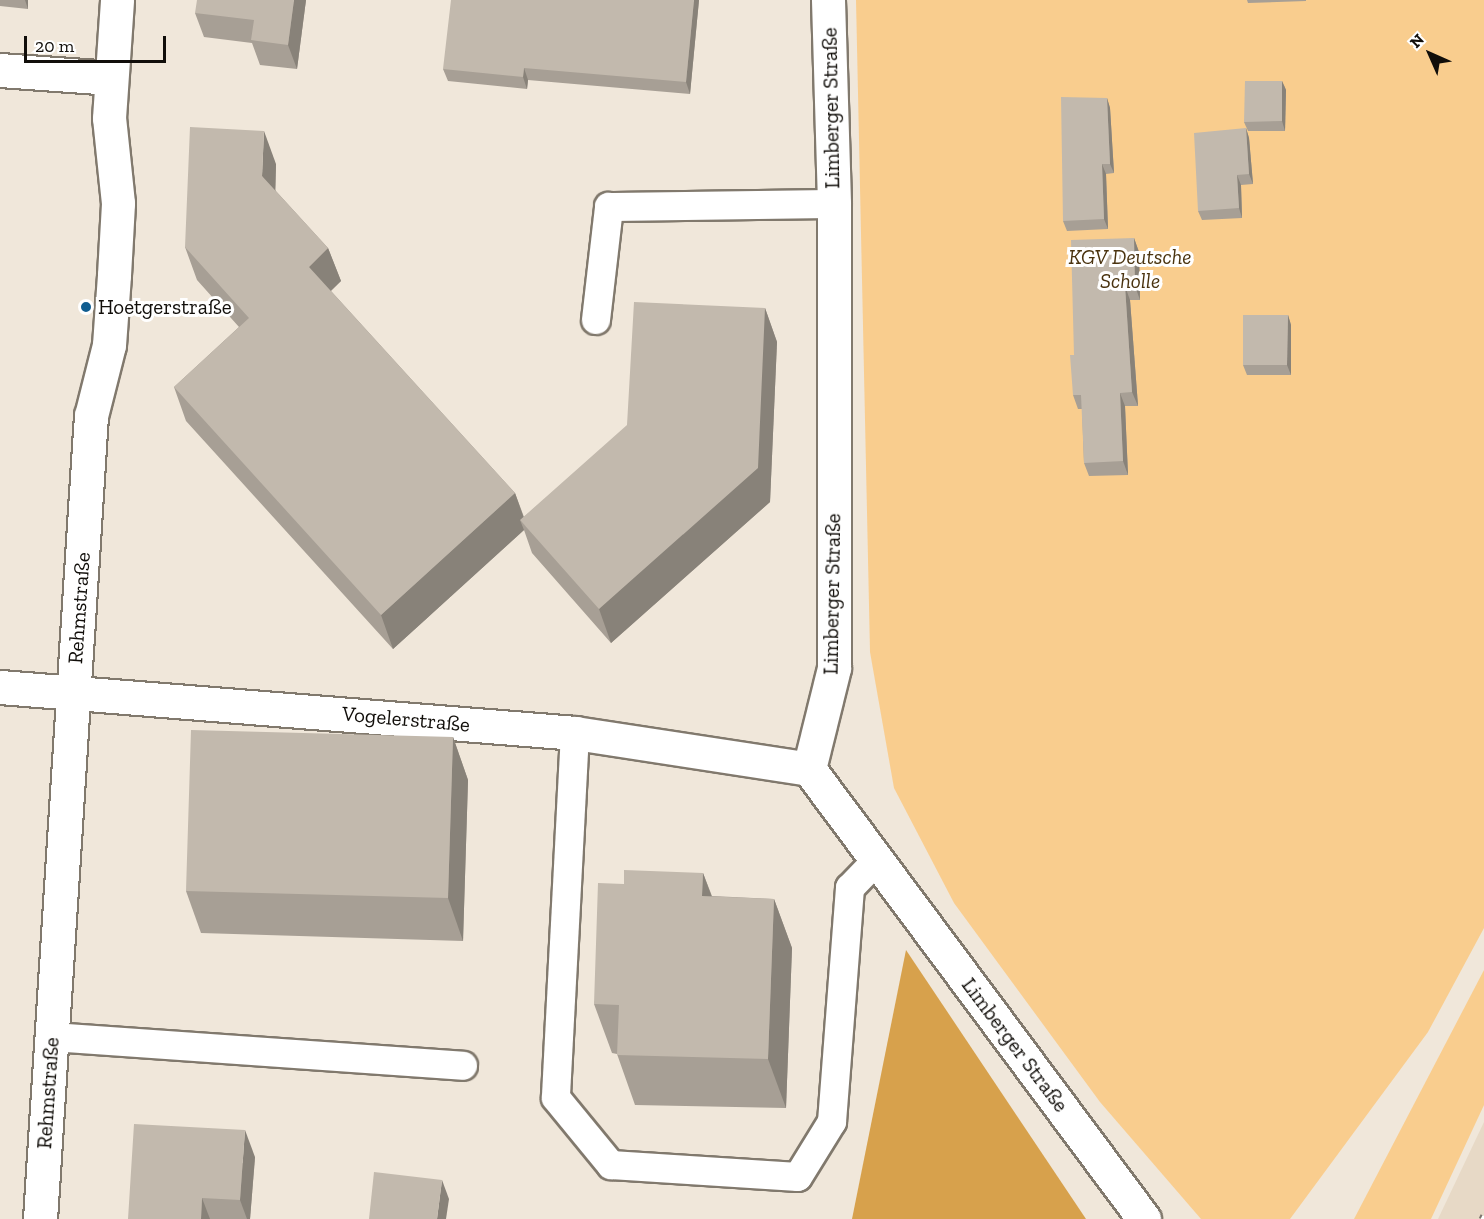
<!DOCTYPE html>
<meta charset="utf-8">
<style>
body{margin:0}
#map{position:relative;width:1484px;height:1219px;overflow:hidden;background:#f0e7da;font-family:"Zilla Slab",serif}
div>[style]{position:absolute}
.built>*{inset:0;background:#e7d9c6}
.green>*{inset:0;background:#f9cd8e}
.forest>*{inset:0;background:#d7a14c}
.roads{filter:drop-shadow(2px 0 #81796d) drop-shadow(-2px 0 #81796d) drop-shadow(0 2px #81796d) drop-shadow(0 -2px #81796d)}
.lane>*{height:28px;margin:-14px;padding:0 14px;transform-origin:14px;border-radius:14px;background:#fff}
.street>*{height:33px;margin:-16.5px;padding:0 16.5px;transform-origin:16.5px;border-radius:16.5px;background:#fff}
.rail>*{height:7px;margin-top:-3.5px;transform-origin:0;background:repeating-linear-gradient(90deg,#fff 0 14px,#7b756d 0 28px);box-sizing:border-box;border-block:2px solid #7b756d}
.wall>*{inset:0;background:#a79f95}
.shaded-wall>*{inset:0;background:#888279}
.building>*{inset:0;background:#c2b9ad}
.dots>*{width:16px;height:16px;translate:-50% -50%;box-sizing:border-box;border:3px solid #fff;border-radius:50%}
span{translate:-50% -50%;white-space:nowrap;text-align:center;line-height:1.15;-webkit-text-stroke:6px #fff;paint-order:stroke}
.street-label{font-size:21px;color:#110e0a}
.park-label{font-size:21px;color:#4a330f;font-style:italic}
.poi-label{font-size:21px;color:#110e0a}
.left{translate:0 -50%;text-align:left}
.north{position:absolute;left:1400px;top:24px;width:60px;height:60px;-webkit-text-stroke:4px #fff;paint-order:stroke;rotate:315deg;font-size:16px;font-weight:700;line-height:24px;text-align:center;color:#110e0a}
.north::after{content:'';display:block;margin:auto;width:21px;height:27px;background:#110e0a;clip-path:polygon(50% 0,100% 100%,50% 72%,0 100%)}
.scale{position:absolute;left:24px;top:36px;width:142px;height:27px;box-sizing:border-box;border:3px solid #110e0a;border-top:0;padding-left:8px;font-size:18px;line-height:21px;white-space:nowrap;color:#110e0a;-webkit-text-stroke:4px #fff;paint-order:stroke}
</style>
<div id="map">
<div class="built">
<div style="clip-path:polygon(1484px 1122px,1484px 1219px,1438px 1219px)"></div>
</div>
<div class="green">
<div style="clip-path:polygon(856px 0,1484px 0,1484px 928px,1428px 1032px,1290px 1219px,1201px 1219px,1100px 1102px,954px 903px,894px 788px,870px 652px)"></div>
<div style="clip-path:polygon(1484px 970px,1484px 1105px,1431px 1219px,1354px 1219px)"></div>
</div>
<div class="forest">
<div style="clip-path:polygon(906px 950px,1086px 1219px,852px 1219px)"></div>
</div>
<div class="roads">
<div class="lane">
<div style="left:596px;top:320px;width:114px;rotate:-83.4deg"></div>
<div style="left:609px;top:207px;width:225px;rotate:-0.8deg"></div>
<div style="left:575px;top:733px;width:365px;rotate:93deg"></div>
<div style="left:556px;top:1098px;width:87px;rotate:50.6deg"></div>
<div style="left:611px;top:1165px;width:187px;rotate:3.7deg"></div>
<div style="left:798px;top:1177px;width:65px;rotate:-58.3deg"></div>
<div style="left:832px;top:1122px;width:235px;rotate:-85.6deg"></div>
<div style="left:850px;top:888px;width:39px;rotate:-46deg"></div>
<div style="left:52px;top:1037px;width:412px;rotate:4deg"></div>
</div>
<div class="street">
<div style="left:828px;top:0;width:204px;rotate:88.3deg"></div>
<div style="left:834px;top:204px;width:464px;rotate:90deg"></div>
<div style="left:834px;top:668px;width:104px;rotate:103.9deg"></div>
<div style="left:809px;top:769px;width:561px;rotate:53.33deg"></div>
<div style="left:0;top:70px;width:111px;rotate:4.1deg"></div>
<div style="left:0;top:687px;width:577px;rotate:4.57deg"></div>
<div style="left:575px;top:733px;width:237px;rotate:8.7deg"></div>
<div style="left:40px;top:1219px;width:805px;rotate:-86.37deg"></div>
<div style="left:91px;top:416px;width:73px;rotate:-75.8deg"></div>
<div style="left:109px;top:345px;width:70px;rotate:-85.9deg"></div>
<div style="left:114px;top:275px;width:72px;rotate:-86.8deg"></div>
<div style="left:118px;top:203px;width:85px;rotate:-96deg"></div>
<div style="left:109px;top:118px;width:118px;rotate:-86.1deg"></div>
</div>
</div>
<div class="rail">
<div style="left:1482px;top:1219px;width:4px;rotate:-63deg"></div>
</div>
<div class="wall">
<div style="clip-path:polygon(0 0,28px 0,28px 9px,0 6px)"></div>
<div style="clip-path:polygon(306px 0,297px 69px,260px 65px,252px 43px,204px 37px,195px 13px)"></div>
<div style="clip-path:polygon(699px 0,690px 94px,528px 80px,527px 89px,448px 81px,443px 69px)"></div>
<div style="clip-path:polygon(1247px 0,1306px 0,1306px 1px,1248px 3px)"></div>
<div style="clip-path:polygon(1282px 81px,1286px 90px,1285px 131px,1248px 131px,1244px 122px)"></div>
<div style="clip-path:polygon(1107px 98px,1110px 108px,1114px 173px,1106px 174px,1108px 229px,1067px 231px,1063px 221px)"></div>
<div style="clip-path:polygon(1246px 128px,1249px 138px,1253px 184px,1241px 185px,1242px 218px,1202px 220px,1198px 211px)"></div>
<div style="clip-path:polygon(276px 164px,275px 190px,328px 248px,341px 281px,331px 291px,515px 493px,524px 517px,765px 308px,777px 342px,770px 502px,611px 643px,532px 553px,524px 530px,393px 649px,186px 421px,174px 387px,239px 327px,197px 280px,185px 247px)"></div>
<div style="clip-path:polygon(1134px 238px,1139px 252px,1140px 300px,1130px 300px,1138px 406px,1125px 406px,1128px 475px,1089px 476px,1084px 463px,1082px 409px,1078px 409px,1073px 395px,1074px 355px)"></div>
<div style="clip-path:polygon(1288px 315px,1291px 325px,1291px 375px,1247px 375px,1243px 365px)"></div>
<div style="clip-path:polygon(453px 737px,468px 780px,463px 941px,201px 933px,186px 891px)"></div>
<div style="clip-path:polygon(703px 873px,712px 896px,774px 899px,792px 948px,786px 1108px,635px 1105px,617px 1054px,612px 1053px,594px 1004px,624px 884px)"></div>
<div style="clip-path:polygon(255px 1157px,250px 1219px,128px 1219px)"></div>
</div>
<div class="shaded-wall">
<div style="clip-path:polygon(25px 0,28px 0,28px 9px)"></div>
<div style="clip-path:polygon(294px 0,306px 0,297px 69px,288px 45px)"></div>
<div style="clip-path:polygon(694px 0,699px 0,690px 94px,686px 82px)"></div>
<div style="clip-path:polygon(524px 68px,528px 80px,527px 89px,523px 77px)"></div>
<div style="clip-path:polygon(1282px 81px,1286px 90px,1285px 131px,1282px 121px)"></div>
<div style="clip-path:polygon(1107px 98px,1110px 108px,1114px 173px,1110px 164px)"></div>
<div style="clip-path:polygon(1246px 128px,1249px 138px,1253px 184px,1249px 174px)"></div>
<div style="clip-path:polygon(264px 131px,276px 164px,275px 209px,262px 176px)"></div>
<div style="clip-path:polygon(1102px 164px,1106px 174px,1108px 229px,1104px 219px)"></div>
<div style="clip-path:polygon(1237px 175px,1241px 185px,1242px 218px,1239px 208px)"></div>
<div style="clip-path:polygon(1134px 238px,1139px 252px,1140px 300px,1135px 286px)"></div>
<div style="clip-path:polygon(328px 248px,341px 281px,321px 300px,309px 267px)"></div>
<div style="clip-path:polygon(1125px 286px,1130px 300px,1138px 406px,1132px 392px)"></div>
<div style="clip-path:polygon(765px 308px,777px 342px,770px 502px,611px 643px,599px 609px)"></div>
<div style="clip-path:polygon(1288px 315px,1291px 325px,1291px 375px,1287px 365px)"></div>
<div style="clip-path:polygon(1120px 393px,1125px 406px,1128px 475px,1123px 461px)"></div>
<div style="clip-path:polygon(515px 493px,527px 527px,520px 520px,524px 530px,393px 649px,381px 615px)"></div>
<div style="clip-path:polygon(453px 737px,468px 780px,463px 941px,448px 898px)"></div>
<div style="clip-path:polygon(703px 873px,721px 922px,702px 896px)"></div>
<div style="clip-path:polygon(774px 899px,792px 948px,786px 1108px,768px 1059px)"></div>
<div style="clip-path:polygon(245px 1130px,255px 1157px,250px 1219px,247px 1219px,240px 1200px)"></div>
<div style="clip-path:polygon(442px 1180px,449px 1199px,446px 1219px,437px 1219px)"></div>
<div style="clip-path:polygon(202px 1198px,210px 1219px,201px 1219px)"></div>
</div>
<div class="building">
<div style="clip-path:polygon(197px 0,294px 0,288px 45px,251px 40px,254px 20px,195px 13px)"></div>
<div style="clip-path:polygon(451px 0,694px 0,686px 82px,524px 68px,523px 77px,443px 69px)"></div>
<div style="clip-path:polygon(1245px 81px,1282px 81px,1282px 121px,1244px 122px)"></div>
<div style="clip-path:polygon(1061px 97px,1107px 98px,1110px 164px,1102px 164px,1104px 219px,1063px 221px)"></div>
<div style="clip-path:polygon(190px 127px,264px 131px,262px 176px,328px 248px,309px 267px,515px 493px,381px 615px,174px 387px,249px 318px,185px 247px)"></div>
<div style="clip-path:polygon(1246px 128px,1249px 174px,1237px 175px,1239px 208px,1198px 211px,1194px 133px)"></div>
<div style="clip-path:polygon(1134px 238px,1135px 286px,1125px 286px,1132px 392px,1120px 393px,1123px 461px,1084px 463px,1081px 395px,1073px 395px,1070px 355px,1074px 355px,1071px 240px)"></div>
<div style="clip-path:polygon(634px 302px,765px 308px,758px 468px,599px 609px,520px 520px,627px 425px)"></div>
<div style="clip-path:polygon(1243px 315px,1288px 315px,1287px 365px,1243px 365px)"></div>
<div style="clip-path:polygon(191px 730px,453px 737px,448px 898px,186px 891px)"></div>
<div style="clip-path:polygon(624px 870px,703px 873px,702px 896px,774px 899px,768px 1059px,617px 1055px,619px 1005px,594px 1004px,598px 883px,624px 884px)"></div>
<div style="clip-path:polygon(134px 1124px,245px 1130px,240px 1200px,202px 1198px,201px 1219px,128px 1219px)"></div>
<div style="clip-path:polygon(374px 1172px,442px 1180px,437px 1219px,369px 1219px)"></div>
</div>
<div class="dots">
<div style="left:86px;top:307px;background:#0f5c8f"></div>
</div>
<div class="street-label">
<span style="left:831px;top:108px;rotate:-91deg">Limberger Straße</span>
<span style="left:832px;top:594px;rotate:-89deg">Limberger Straße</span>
<span style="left:79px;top:608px;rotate:-86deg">Rehmstraße</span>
<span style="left:406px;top:719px;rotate:5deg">Vogelerstraße</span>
<span style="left:1015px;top:1045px;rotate:53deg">Limberger Straße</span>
<span style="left:48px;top:1093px;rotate:-86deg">Rehmstraße</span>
</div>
<div class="park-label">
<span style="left:1130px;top:269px">KGV Deutsche<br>Scholle</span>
</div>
<div class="poi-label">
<span class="left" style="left:98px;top:307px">Hoetgerstraße</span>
</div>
<div class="north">N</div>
<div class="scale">20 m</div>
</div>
